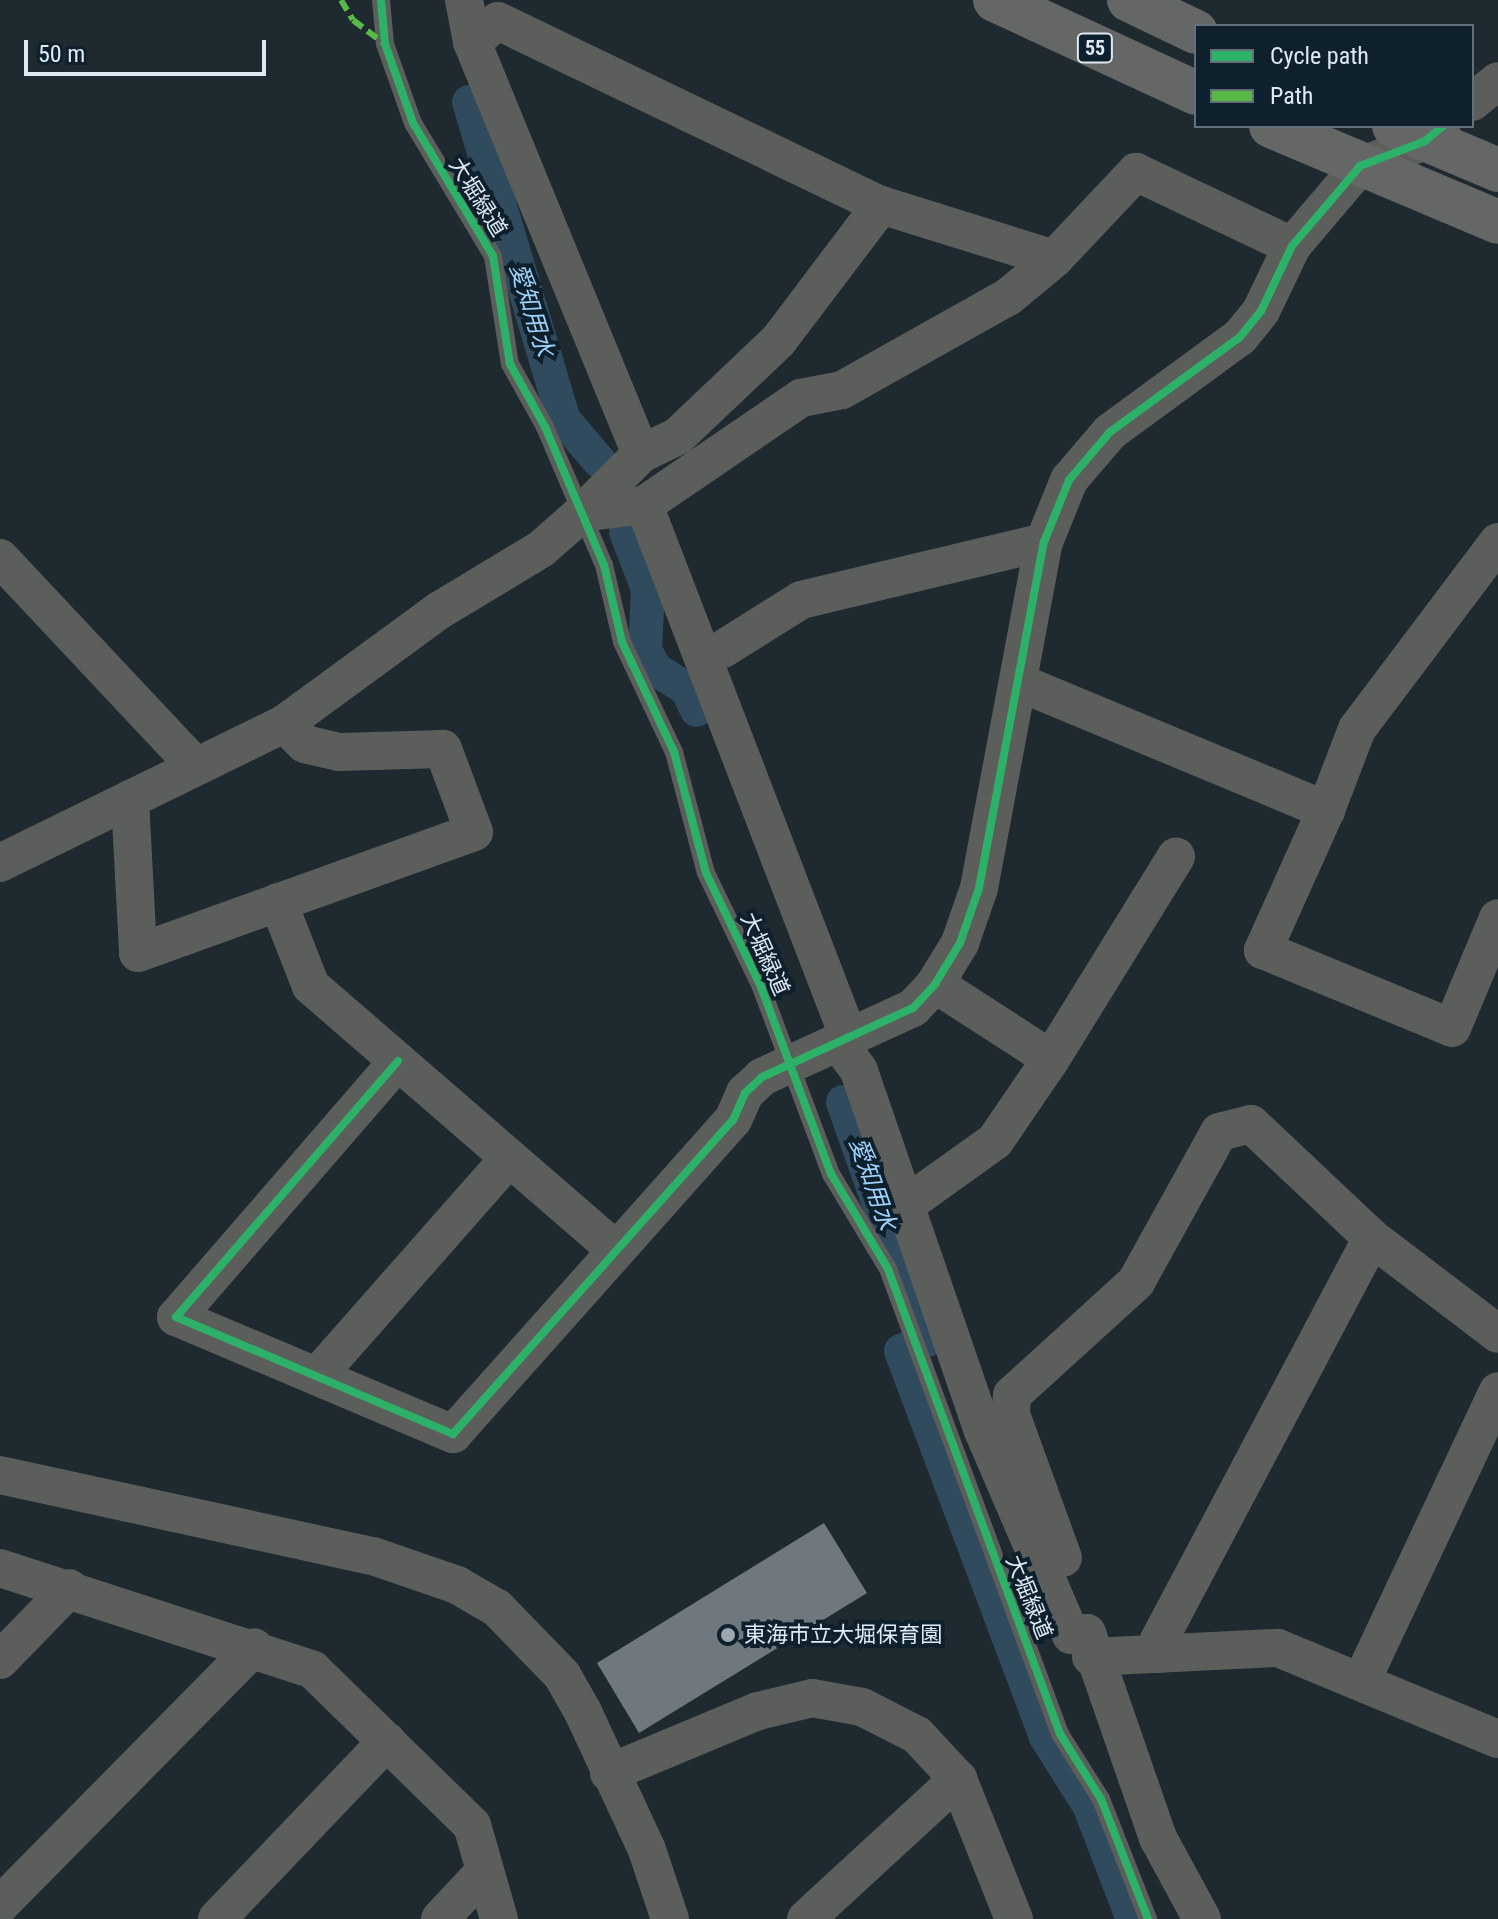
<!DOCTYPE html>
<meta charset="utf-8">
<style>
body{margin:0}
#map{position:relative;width:1498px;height:1919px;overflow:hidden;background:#1f2930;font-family:"Roboto Condensed","Noto Sans JP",sans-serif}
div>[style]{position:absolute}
.canal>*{height:34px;margin:-17px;padding:0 17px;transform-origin:17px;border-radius:17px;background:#304a5e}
.building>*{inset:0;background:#6f787e}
.service>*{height:18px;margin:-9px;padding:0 9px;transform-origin:9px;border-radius:9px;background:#5b5e5b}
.minor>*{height:38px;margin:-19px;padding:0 19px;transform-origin:19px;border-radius:19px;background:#5b5e5b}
.primary>*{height:44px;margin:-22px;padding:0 22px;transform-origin:22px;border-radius:22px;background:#656766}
.quiet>*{height:6px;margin-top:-3px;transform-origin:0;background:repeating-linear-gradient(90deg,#58b947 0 12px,transparent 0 18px)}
.cycleway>*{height:8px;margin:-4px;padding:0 4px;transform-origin:4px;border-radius:4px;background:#2db169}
.dots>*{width:22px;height:22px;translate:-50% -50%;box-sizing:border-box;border:4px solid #0f202d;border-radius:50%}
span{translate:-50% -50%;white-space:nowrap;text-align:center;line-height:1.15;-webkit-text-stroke:8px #0f202d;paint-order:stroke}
.shield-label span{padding:2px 6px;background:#0f202d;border:2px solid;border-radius:6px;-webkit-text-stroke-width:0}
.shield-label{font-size:20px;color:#dee9f3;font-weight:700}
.street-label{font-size:22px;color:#dee9f3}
.poi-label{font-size:22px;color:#dee9f3}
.left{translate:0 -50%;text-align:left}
.water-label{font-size:24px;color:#9fd2fc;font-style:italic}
.legend{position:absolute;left:1194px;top:24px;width:280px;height:104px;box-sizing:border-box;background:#0f202d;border:2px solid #62707c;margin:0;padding:10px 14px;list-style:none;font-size:24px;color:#dee9f3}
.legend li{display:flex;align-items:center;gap:16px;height:40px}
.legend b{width:40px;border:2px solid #62707c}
.scale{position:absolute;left:24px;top:40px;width:242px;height:36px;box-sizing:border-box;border:4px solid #dee9f3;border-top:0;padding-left:10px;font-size:24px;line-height:28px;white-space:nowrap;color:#dee9f3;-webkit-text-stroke:6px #0f202d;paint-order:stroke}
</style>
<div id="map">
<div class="canal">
<div style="left:469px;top:102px;width:332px;rotate:73.4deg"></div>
<div style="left:564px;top:420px;width:54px;rotate:49.5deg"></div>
<div style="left:626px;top:532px;width:61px;rotate:68.9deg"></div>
<div style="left:648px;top:589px;width:61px;rotate:92.8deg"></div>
<div style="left:645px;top:650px;width:21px;rotate:62deg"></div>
<div style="left:655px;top:669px;width:38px;rotate:32deg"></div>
<div style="left:687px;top:689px;width:23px;rotate:65deg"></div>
<div style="left:843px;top:1102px;width:252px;rotate:70.6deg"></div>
<div style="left:927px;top:1340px;width:28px;rotate:157deg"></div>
<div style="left:901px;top:1351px;width:412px;rotate:69.4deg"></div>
<div style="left:1046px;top:1737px;width:80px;rotate:57.7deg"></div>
<div style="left:1089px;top:1805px;width:122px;rotate:68.9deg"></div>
</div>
<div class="building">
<div style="clip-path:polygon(824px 1523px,867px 1593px,639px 1733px,597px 1663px)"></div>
</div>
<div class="service">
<div style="left:381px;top:0;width:44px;rotate:84.8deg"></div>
<div style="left:385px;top:44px;width:84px;rotate:70.5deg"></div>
<div style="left:413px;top:123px;width:155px;rotate:59deg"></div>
<div style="left:493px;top:256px;width:109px;rotate:81.1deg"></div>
<div style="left:510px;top:364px;width:72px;rotate:60.9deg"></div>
<div style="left:545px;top:427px;width:150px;rotate:66.9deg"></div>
<div style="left:604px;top:565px;width:79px;rotate:76.8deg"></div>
<div style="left:622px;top:642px;width:122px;rotate:64.7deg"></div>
<div style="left:674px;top:752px;width:125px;rotate:75.2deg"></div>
<div style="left:706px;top:873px;width:127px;rotate:64.2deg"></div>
<div style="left:761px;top:987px;width:200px;rotate:69.5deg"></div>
<div style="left:831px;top:1174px;width:111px;rotate:59deg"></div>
<div style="left:888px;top:1269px;width:496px;rotate:69.7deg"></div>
<div style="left:1060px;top:1734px;width:77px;rotate:57.8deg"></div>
<div style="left:1101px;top:1799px;width:129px;rotate:68.6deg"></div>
</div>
<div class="minor">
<div style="left:464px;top:0;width:43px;rotate:79.2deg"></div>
<div style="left:472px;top:42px;width:445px;rotate:67.7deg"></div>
<div style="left:472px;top:42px;width:33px;rotate:-39deg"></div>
<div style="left:498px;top:21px;width:425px;rotate:25.7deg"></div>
<div style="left:881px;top:205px;width:181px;rotate:17.3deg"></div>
<div style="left:1472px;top:102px;width:33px;rotate:-39deg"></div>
<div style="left:881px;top:205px;width:171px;rotate:127.1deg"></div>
<div style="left:778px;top:341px;width:138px;rotate:136.5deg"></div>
<div style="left:678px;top:436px;width:41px;rotate:154.1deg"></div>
<div style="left:641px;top:454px;width:83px;rotate:135deg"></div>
<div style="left:582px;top:513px;width:63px;rotate:-7.4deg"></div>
<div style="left:644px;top:505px;width:190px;rotate:-34.3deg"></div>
<div style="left:801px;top:398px;width:42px;rotate:-11deg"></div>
<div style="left:842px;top:390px;width:190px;rotate:-29.3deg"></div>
<div style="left:1008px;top:297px;width:60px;rotate:-39.6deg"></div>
<div style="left:1054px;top:259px;width:120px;rotate:-46.7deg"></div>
<div style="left:1136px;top:172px;width:173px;rotate:25.4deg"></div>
<div style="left:644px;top:505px;width:571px;rotate:68.96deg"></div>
<div style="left:0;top:558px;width:285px;rotate:46.8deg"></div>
<div style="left:723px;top:649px;width:92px;rotate:-32.1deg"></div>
<div style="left:801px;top:600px;width:250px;rotate:-13.4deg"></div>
<div style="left:1018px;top:682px;width:334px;rotate:22.6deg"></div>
<div style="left:1326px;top:810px;width:154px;rotate:114.2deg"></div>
<div style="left:1263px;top:950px;width:204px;rotate:22.4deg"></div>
<div style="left:1452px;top:1028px;width:119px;rotate:-67.3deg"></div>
<div style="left:130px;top:799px;width:154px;rotate:87deg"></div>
<div style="left:138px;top:953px;width:357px;rotate:-19.8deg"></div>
<div style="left:474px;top:832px;width:89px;rotate:-110.5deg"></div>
<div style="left:443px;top:749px;width:104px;rotate:178.3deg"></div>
<div style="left:339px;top:752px;width:35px;rotate:-167deg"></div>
<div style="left:305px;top:744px;width:29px;rotate:-136deg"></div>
<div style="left:1326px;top:810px;width:87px;rotate:-69.1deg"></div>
<div style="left:1357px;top:729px;width:234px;rotate:-53deg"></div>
<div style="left:0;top:863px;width:316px;rotate:-26.1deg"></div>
<div style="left:284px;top:724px;width:193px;rotate:-36.2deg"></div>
<div style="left:440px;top:610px;width:118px;rotate:-31.1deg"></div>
<div style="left:541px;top:549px;width:55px;rotate:-41.3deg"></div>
<div style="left:278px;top:902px;width:90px;rotate:68.6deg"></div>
<div style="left:311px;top:986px;width:402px;rotate:40.9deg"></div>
<div style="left:935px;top:984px;width:138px;rotate:32.9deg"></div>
<div style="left:1051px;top:1059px;width:238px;rotate:-58.3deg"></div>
<div style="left:839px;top:1043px;width:34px;rotate:54deg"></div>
<div style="left:859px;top:1071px;width:381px;rotate:71deg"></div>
<div style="left:983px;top:1431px;width:222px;rotate:66.7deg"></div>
<div style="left:1071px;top:1635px;width:16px;rotate:-7deg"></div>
<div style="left:1087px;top:1633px;width:217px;rotate:70.9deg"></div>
<div style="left:1158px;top:1838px;width:92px;rotate:61.5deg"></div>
<div style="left:398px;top:1061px;width:339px;rotate:130.9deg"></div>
<div style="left:176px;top:1317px;width:301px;rotate:22.9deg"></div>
<div style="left:453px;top:1434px;width:421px;rotate:-48.3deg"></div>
<div style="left:733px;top:1120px;width:30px;rotate:-66deg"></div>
<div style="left:745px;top:1093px;width:23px;rotate:-43deg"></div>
<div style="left:762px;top:1077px;width:166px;rotate:-24.6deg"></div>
<div style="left:913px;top:1008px;width:33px;rotate:-47deg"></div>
<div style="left:935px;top:984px;width:48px;rotate:-58.6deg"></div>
<div style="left:960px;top:943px;width:58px;rotate:-70.9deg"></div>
<div style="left:979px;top:888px;width:352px;rotate:-79.4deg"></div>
<div style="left:1044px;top:542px;width:67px;rotate:-68deg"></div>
<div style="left:1069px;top:480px;width:63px;rotate:-49.5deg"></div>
<div style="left:1110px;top:432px;width:161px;rotate:-36.2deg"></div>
<div style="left:1240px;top:337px;width:33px;rotate:-51deg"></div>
<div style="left:1261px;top:311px;width:72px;rotate:-64.5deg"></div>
<div style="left:1292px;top:246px;width:105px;rotate:-49.6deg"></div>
<div style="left:1360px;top:166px;width:70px;rotate:-21deg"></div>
<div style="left:1425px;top:141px;width:21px;rotate:-39deg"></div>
<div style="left:907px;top:1204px;width:108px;rotate:-35.6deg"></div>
<div style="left:995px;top:1141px;width:99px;rotate:-55.7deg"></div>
<div style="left:317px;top:1376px;width:290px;rotate:-48.6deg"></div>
<div style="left:0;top:1475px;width:382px;rotate:12.3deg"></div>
<div style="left:373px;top:1556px;width:89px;rotate:19deg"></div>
<div style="left:457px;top:1585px;width:46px;rotate:29.9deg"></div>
<div style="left:497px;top:1608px;width:93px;rotate:45.9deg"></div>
<div style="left:562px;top:1675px;width:43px;rotate:60.4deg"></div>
<div style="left:583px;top:1712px;width:152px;rotate:65.1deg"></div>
<div style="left:647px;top:1850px;width:73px;rotate:71.6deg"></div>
<div style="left:1063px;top:1558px;width:153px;rotate:-109.9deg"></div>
<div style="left:1011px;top:1414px;width:19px;rotate:-87deg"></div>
<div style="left:1012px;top:1395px;width:168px;rotate:-42.3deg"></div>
<div style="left:1136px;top:1282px;width:171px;rotate:-61deg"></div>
<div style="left:1219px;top:1132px;width:33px;rotate:-14deg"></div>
<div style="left:1251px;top:1124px;width:166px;rotate:43.3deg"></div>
<div style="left:1372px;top:1238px;width:158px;rotate:37.3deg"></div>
<div style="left:0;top:1568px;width:329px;rotate:18deg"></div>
<div style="left:313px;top:1670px;width:222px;rotate:44.3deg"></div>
<div style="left:472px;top:1825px;width:98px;rotate:74deg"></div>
<div style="left:1158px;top:1654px;width:14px;rotate:-86deg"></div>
<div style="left:1159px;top:1640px;width:455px;rotate:-62.1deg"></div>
<div style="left:1091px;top:1657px;width:187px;rotate:-2.8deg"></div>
<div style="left:1278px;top:1648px;width:238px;rotate:22.5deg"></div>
<div style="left:0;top:1660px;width:100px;rotate:-45.8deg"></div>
<div style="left:1362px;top:1680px;width:319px;rotate:-64.8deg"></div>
<div style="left:609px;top:1773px;width:161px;rotate:-22.6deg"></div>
<div style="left:758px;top:1711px;width:56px;rotate:-13.5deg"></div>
<div style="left:812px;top:1698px;width:51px;rotate:10.2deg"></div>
<div style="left:862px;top:1707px;width:62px;rotate:27deg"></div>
<div style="left:917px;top:1735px;width:60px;rotate:47deg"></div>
<div style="left:958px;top:1779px;width:151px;rotate:68.2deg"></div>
<div style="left:0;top:1905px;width:362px;rotate:-45.4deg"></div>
<div style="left:217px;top:1919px;width:246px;rotate:-46.3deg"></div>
<div style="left:440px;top:1919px;width:64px;rotate:-46.9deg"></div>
<div style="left:806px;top:1919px;width:207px;rotate:-42.6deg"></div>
</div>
<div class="primary">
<div style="left:995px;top:0;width:221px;rotate:24.8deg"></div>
<div style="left:1129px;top:0;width:74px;rotate:25.5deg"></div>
<div style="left:1271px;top:126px;width:246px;rotate:22.9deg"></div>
<div style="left:1394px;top:126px;width:113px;rotate:22.9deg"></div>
</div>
<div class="quiet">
<div style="left:341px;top:0;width:23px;rotate:59deg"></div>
<div style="left:353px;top:20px;width:40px;rotate:37deg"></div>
</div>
<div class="cycleway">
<div style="left:381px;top:0;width:44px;rotate:84.8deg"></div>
<div style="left:385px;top:44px;width:84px;rotate:70.5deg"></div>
<div style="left:413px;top:123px;width:155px;rotate:59deg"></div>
<div style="left:493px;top:256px;width:109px;rotate:81.1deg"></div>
<div style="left:510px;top:364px;width:72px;rotate:60.9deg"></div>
<div style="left:545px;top:427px;width:150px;rotate:66.9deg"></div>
<div style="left:604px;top:565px;width:79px;rotate:76.8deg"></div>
<div style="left:622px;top:642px;width:122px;rotate:64.7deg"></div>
<div style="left:674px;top:752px;width:125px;rotate:75.2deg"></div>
<div style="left:706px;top:873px;width:127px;rotate:64.2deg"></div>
<div style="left:761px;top:987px;width:200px;rotate:69.5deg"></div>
<div style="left:831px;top:1174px;width:111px;rotate:59deg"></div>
<div style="left:888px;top:1269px;width:496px;rotate:69.7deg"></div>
<div style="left:1060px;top:1734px;width:77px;rotate:57.8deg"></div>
<div style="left:1101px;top:1799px;width:129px;rotate:68.6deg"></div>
<div style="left:398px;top:1061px;width:339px;rotate:130.9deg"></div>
<div style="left:176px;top:1317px;width:301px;rotate:22.9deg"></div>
<div style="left:453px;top:1434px;width:421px;rotate:-48.3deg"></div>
<div style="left:733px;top:1120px;width:30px;rotate:-66deg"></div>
<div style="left:745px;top:1093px;width:23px;rotate:-43deg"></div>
<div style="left:762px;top:1077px;width:166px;rotate:-24.6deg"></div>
<div style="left:913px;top:1008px;width:33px;rotate:-47deg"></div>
<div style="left:935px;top:984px;width:48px;rotate:-58.6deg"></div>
<div style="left:960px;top:943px;width:58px;rotate:-70.9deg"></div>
<div style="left:979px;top:888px;width:352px;rotate:-79.4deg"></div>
<div style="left:1044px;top:542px;width:67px;rotate:-68deg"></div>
<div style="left:1069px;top:480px;width:63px;rotate:-49.5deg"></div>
<div style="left:1110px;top:432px;width:161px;rotate:-36.2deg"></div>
<div style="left:1240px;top:337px;width:33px;rotate:-51deg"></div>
<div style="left:1261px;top:311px;width:72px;rotate:-64.5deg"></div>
<div style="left:1292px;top:246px;width:105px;rotate:-49.6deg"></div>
<div style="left:1360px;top:166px;width:70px;rotate:-21deg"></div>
<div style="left:1425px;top:141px;width:23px;rotate:-40deg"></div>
</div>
<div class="dots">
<div style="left:728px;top:1635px;background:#9ba6af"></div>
</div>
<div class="shield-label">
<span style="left:1095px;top:48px">55</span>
</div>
<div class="street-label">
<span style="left:478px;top:197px;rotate:58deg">大堀緑道</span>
<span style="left:765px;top:954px;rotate:66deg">大堀緑道</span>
<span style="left:1029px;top:1597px;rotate:68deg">大堀緑道</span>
</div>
<div class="poi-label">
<span class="left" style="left:744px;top:1635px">東海市立大堀保育園</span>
</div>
<div class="water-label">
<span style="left:531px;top:310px;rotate:73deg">愛知用水</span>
<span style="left:872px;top:1184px;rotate:71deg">愛知用水</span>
</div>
<ul class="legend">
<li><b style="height:10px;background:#2db169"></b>Cycle path</li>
<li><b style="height:10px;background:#58b947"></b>Path</li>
</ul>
<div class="scale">50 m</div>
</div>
